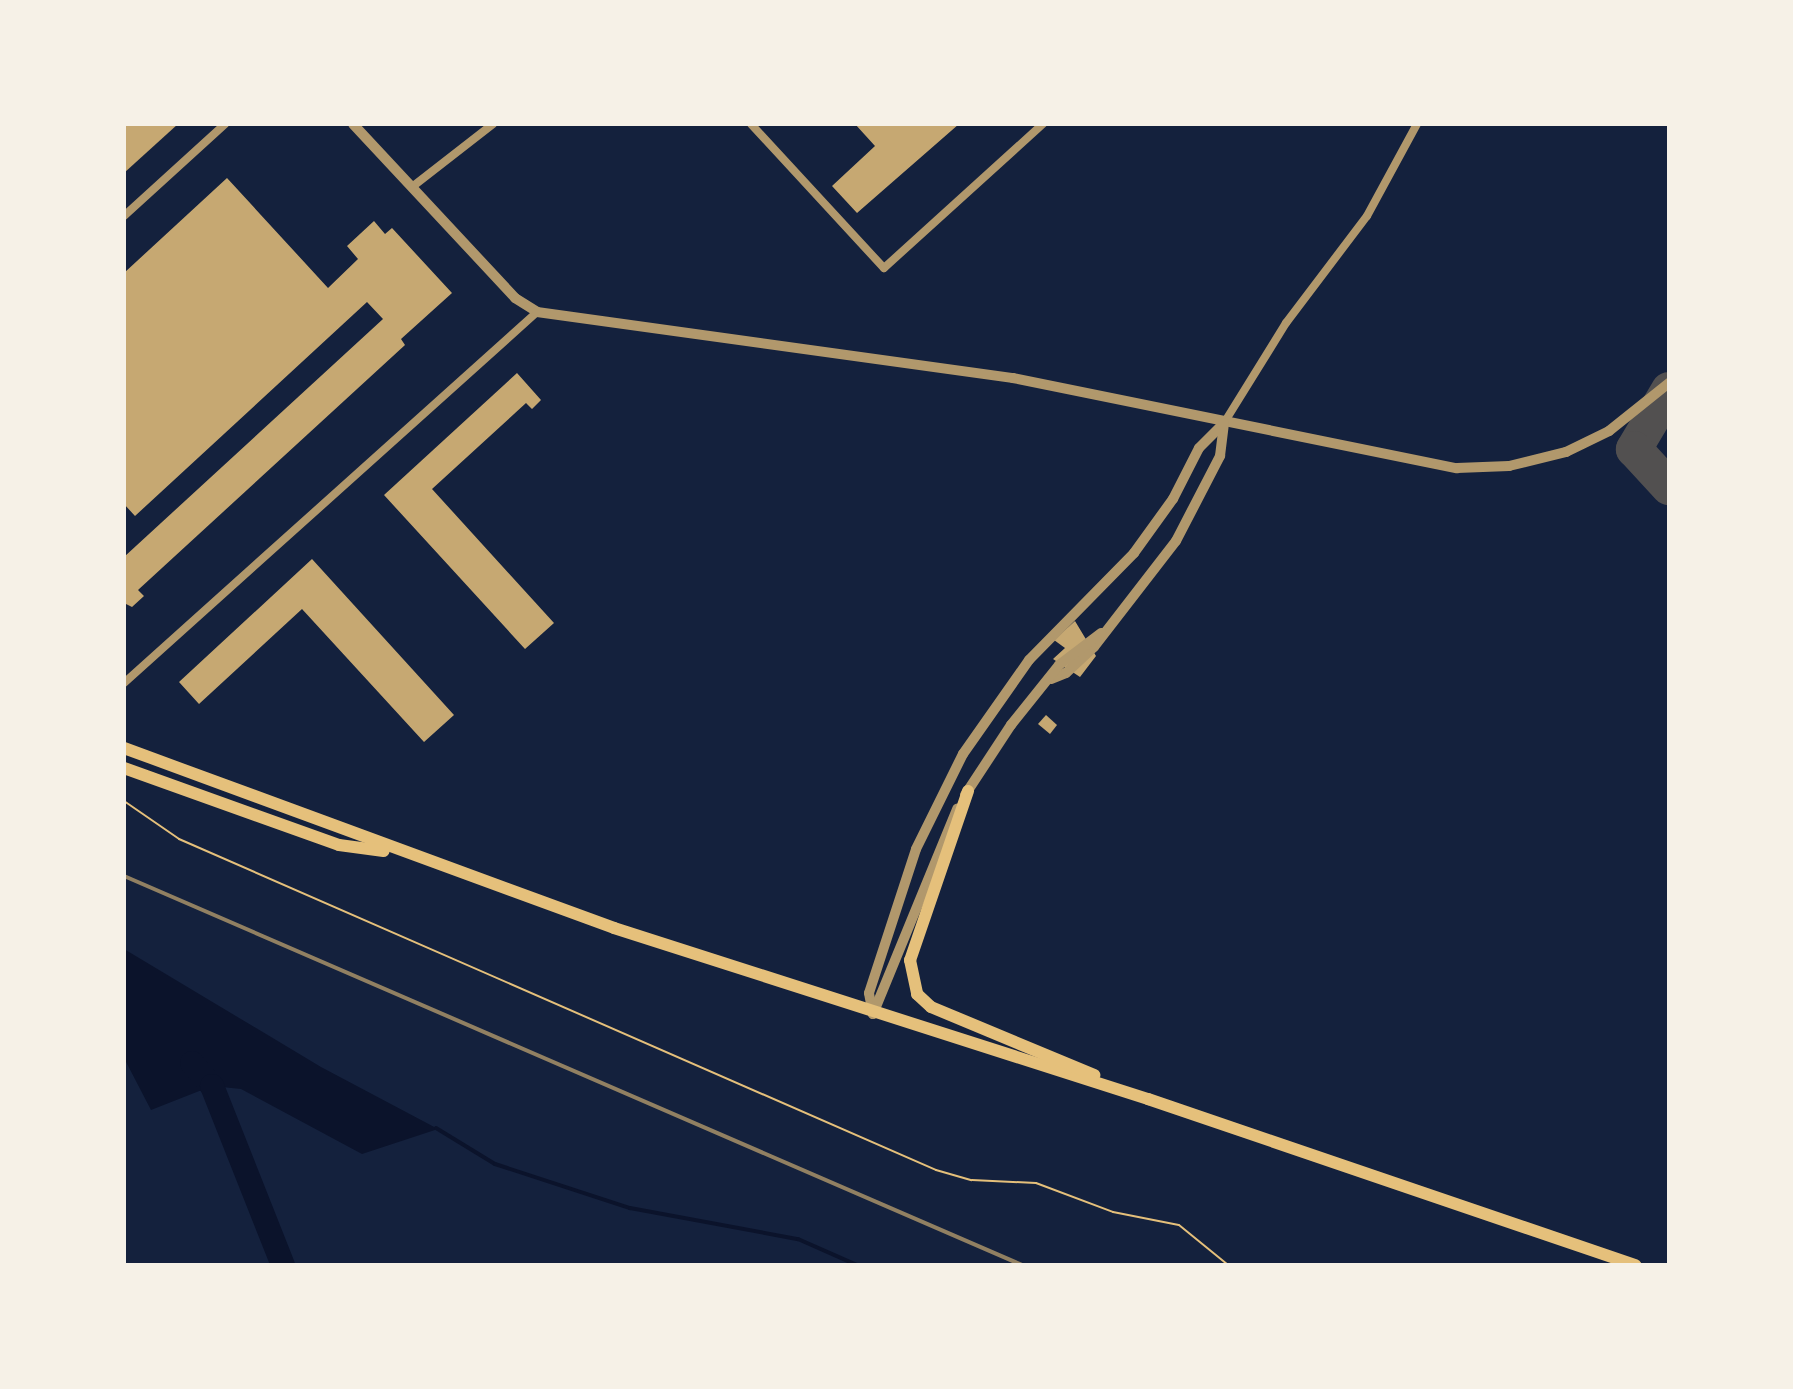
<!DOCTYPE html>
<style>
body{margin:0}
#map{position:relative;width:1793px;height:1389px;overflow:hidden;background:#14213d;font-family:"Source Sans 3",sans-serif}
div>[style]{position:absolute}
.water>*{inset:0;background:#0b132b}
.stream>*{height:4px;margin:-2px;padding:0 2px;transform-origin:2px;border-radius:2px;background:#0b132b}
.river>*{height:24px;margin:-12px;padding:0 12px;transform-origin:12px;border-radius:12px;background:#0b132b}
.taxiway>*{height:36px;margin:-18px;padding:0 18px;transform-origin:18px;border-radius:18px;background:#525050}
.building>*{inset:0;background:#c6a872}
.path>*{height:2px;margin:-1px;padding:0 1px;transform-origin:1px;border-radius:1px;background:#e5c07b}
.minor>*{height:8px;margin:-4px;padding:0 4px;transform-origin:4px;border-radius:4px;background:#b1986c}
.tertiary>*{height:10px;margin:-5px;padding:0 5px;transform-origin:5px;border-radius:5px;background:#b1986c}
.secondary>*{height:12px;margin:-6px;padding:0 6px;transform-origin:6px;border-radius:6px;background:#e5c07b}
.rail>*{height:4px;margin:-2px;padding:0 2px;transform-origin:2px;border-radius:2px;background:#918062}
span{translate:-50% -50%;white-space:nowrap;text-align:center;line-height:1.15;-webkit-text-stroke:6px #f6f1e7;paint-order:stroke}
.frame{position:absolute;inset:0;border:126px solid #f6f1e7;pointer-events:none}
</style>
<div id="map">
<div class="water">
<div style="clip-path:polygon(124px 949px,321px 1067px,438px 1129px,362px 1154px,241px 1089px,212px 1086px,151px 1110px,124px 1058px)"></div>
</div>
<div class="stream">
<div style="left:436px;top:1128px;width:69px;rotate:31.4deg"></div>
<div style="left:495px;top:1164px;width:142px;rotate:18.1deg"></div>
<div style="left:630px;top:1208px;width:171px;rotate:10.5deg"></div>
<div style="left:798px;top:1239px;width:64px;rotate:23.8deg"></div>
</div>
<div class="river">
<div style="left:192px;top:1063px;width:30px;rotate:49deg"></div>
<div style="left:212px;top:1086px;width:193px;rotate:68.4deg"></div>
</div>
<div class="taxiway">
<div style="left:1669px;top:390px;width:69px;rotate:120.7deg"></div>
<div style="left:1634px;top:449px;width:52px;rotate:47.4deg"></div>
</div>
<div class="building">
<div style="clip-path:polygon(124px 124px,178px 124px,124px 173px)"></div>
<div style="clip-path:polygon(855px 124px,959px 124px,857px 213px,832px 186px,875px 146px)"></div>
<div style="clip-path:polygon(227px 178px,328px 288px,358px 259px,347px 246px,374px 221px,385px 234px,392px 228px,452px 293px,401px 339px,405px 345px,138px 590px,144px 596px,132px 607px,124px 603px,124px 557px,383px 319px,367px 302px,135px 516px,124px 504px,124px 273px)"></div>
<div style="clip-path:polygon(517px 373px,541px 400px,532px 409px,526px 403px,432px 489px,554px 623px,525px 649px,384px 495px)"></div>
<div style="clip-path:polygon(312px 559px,454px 715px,424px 742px,302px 609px,199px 704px,179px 682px)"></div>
<div style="clip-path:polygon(1075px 621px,1096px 656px,1080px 677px,1053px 659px,1065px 648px,1054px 640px)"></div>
<div style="clip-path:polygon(1046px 715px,1057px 725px,1050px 734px,1038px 724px)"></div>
</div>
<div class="path">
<div style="left:124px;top:801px;width:67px;rotate:34.6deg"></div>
<div style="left:179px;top:839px;width:826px;rotate:23.62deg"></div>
<div style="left:936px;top:1170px;width:37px;rotate:16deg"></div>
<div style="left:972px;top:1180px;width:64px;rotate:2.7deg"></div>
<div style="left:1036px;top:1183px;width:82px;rotate:20.6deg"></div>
<div style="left:1113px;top:1212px;width:67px;rotate:11.1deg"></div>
<div style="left:1179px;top:1225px;width:63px;rotate:39.2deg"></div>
</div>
<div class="minor">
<div style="left:751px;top:124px;width:196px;rotate:47.3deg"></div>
<div style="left:884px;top:268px;width:215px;rotate:-42.2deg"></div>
<div style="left:412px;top:187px;width:103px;rotate:-37.9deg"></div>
<div style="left:124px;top:216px;width:137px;rotate:-42.3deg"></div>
<div style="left:1224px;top:423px;width:118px;rotate:-58.2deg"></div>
<div style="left:1286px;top:323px;width:134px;rotate:-52.9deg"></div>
<div style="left:1367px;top:216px;width:105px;rotate:-61.5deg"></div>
<div style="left:124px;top:683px;width:555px;rotate:-41.93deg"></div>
</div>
<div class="tertiary">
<div style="left:353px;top:124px;width:238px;rotate:47deg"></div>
<div style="left:515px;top:298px;width:26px;rotate:32deg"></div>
<div style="left:537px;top:312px;width:481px;rotate:7.9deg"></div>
<div style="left:1013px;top:378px;width:453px;rotate:11.5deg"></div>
<div style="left:1457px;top:468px;width:52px;rotate:-2.2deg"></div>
<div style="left:1509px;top:466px;width:59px;rotate:-13.8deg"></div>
<div style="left:1566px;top:452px;width:48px;rotate:-26deg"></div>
<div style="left:1609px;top:431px;width:77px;rotate:-38.7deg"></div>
<div style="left:1051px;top:679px;width:16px;rotate:-22deg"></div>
<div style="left:1066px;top:673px;width:38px;rotate:-43deg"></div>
<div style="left:1094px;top:647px;width:134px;rotate:-52.3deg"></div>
<div style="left:1176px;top:541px;width:96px;rotate:-62.6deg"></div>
<div style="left:1220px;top:456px;width:33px;rotate:-83deg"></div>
<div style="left:965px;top:795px;width:84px;rotate:-56.7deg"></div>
<div style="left:1011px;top:725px;width:77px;rotate:-51.3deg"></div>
<div style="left:1059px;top:665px;width:53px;rotate:-37.3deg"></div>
<div style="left:873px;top:1014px;width:21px;rotate:-101deg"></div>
<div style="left:869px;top:993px;width:151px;rotate:-71.9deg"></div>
<div style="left:916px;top:849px;width:106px;rotate:-63.7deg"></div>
<div style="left:963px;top:754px;width:115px;rotate:-54.9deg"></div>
<div style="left:1029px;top:660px;width:150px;rotate:-45.5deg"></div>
<div style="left:1134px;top:553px;width:67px;rotate:-54.2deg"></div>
<div style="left:1173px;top:499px;width:57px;rotate:-63deg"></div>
<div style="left:1199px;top:448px;width:35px;rotate:-45deg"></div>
<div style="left:873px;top:1014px;width:222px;rotate:-67.7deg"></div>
</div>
<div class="secondary">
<div style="left:124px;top:748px;width:522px;rotate:20.17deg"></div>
<div style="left:614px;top:928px;width:561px;rotate:17.76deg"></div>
<div style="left:1148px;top:1099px;width:515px;rotate:18.82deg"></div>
<div style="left:124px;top:768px;width:228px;rotate:19.7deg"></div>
<div style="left:339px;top:845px;width:45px;rotate:7.6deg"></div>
<div style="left:968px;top:791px;width:179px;rotate:108.9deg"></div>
<div style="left:910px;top:960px;width:35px;rotate:78deg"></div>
<div style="left:917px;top:994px;width:19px;rotate:43deg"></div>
<div style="left:931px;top:1007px;width:177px;rotate:22.6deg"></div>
</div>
<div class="rail">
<div style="left:124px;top:876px;width:979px;rotate:23.42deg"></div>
</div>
<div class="frame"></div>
</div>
